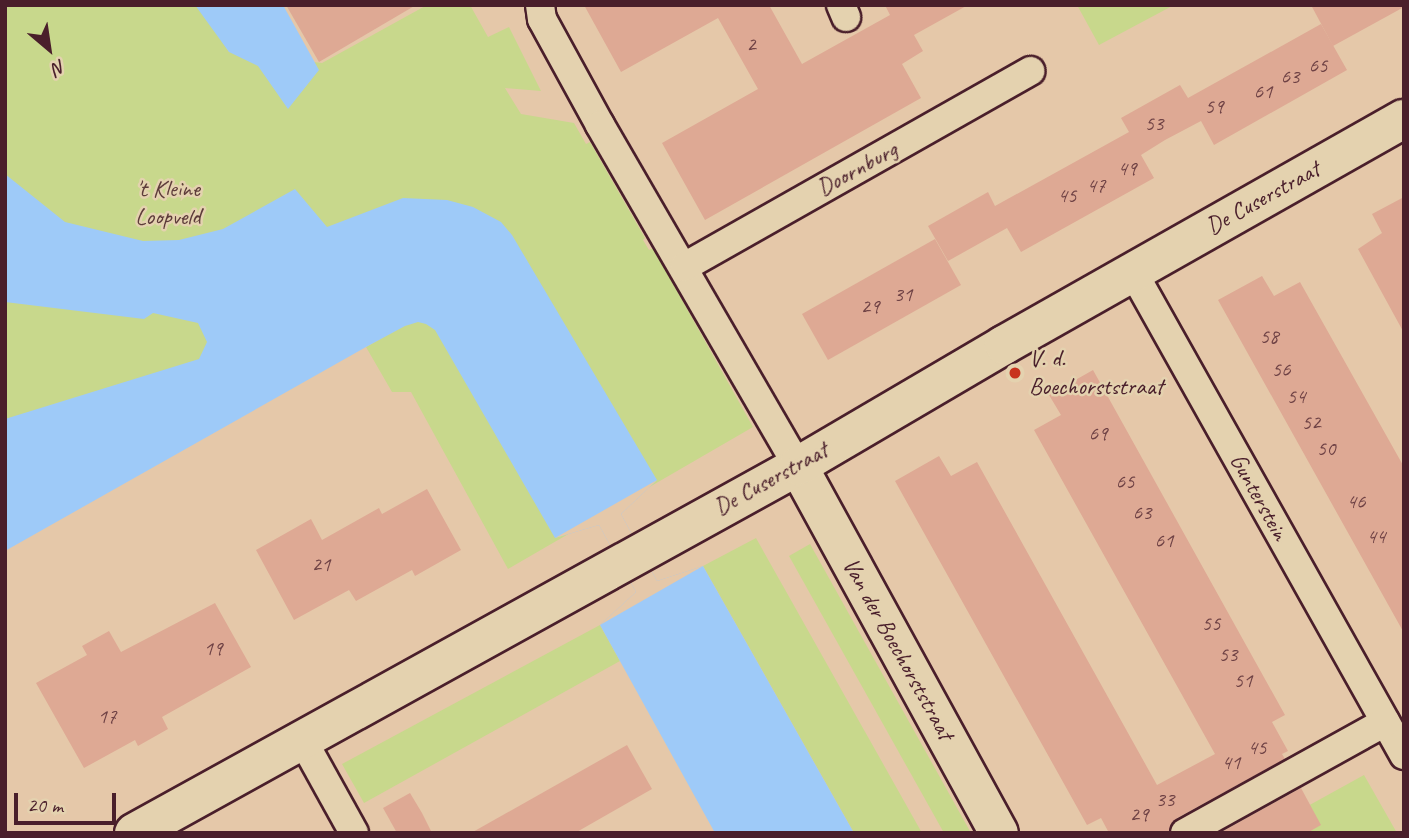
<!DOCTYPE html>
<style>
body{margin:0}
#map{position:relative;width:1409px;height:838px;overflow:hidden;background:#e5c8a9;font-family:Caveat,sans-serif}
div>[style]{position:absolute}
.green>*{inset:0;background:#c8d88c}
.water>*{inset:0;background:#9ecaf8}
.pier>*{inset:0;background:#e5c8a9}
.building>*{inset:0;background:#dea994}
.roads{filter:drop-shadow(2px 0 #4a1f2b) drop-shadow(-2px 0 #4a1f2b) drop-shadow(0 2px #4a1f2b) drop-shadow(0 -2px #4a1f2b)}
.street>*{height:28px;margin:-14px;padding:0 14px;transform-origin:14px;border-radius:14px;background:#e4d2af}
.secondary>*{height:38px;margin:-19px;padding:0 19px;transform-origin:19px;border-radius:19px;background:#e4d2af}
.dots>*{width:19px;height:19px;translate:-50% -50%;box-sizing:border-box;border:4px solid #e4d2af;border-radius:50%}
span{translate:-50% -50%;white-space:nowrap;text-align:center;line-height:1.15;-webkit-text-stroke:5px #e4d2af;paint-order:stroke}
.number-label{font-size:21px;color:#6f4245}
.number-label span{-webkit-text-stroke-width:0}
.street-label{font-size:24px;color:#4a1f2b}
.park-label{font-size:24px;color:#5d3b3a}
.poi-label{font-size:24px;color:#4a1f2b}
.left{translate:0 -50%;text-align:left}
.frame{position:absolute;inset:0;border:7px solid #4a1f2b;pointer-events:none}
.north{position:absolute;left:14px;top:14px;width:70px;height:70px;-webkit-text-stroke:5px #e4d2af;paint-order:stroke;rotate:151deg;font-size:19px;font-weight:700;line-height:28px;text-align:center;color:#4a1f2b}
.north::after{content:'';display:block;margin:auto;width:24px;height:32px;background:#4a1f2b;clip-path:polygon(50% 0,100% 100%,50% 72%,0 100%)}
.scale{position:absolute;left:14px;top:793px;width:102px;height:32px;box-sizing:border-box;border:4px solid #4a1f2b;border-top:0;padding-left:9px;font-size:21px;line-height:24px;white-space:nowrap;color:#4a1f2b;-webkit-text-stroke:5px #e4d2af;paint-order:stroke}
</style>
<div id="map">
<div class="green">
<div style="clip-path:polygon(5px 5px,199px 5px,229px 52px,322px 63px,427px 5px,470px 5px,488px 37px,509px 27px,541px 91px,505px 88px,521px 114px,574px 123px,586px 144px,590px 142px,645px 238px,643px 240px,649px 250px,653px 248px,753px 427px,508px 569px,411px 392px,392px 392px,366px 347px,382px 338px,5px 453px)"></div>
<div style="clip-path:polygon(1077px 5px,1174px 5px,1099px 45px)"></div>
<div style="clip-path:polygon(756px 538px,922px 833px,854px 833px,703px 566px)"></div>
<div style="clip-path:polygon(810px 544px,971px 833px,944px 833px,789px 556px)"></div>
<div style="clip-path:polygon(600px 625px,620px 661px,364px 803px,342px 764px)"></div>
<div style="clip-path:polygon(1364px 775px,1397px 833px,1296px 833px,1306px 807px)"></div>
</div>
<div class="water">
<div style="clip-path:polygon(195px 5px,283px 5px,319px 70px,288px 109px,258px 66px,229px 52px)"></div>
<div style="clip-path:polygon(5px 174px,65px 222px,143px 241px,179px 240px,223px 229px,295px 189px,327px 227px,403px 198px,447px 200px,473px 207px,501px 222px,512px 235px,657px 480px,621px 514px,657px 581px,703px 566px,854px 833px,715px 833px,600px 625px,636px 592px,599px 525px,555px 538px,435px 330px,426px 324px,418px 322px,405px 326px,366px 347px,5px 551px,5px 419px,199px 359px,207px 342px,198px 323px,153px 313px,144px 319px,5px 302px)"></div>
</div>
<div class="pier">
<div style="clip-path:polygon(657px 480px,621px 514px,657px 581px,703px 566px,600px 625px,636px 592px,599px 525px,555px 538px)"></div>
</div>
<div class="building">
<div style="clip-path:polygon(286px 5px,416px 5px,319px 62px)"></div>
<div style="clip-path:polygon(584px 5px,769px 5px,802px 64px,890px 15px,885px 5px,968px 5px,914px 35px,923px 51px,902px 64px,921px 98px,705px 220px,662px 143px,758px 89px,718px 18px,621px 72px)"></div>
<div style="clip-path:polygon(1311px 5px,1404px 5px,1404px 7px,1333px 46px)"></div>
<div style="clip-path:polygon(1321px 24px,1347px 70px,1214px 145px,1201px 121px,1165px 140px,1141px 155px,1154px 178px,1021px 252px,1007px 228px,948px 261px,928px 226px,988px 192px,995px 206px,1129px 132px,1121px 118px,1180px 85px,1188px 98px)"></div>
<div style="clip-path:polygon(1404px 197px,1404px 333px,1358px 249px,1382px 233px,1372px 214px)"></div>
<div style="clip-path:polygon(935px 239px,961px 285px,828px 360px,802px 314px)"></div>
<div style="clip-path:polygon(1262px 276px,1274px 296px,1300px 282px,1404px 467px,1404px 633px,1218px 300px)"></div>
<div style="clip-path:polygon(1093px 370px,1285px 715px,1272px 722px,1288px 751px,1282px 754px,1285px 759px,1177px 818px,1168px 833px,1109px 833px,1101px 818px,1087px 825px,895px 481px,939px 456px,951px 476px,977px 462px,1157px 785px,1215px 754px,1034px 430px,1061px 415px,1049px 395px)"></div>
<div style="clip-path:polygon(427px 489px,461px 550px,415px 576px,412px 570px,356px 601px,349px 590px,294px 620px,256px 550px,311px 519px,322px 540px,379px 508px,382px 514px)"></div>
<div style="clip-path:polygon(215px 603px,251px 667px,162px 717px,168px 729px,138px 746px,135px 740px,84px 768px,36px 683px,87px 655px,82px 646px,109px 631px,121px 652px)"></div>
<div style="clip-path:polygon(627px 745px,652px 789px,575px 833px,471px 833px)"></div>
<div style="clip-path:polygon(1301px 788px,1321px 825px,1307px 833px,1220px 833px)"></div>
<div style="clip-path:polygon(410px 793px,422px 813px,432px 833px,397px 833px,383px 808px)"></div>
</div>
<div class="roads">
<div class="street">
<div style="left:540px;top:5px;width:14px;rotate:82deg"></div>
<div style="left:542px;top:19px;width:121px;rotate:61.3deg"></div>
<div style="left:600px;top:125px;width:394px;rotate:59.9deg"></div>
<div style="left:841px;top:5px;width:13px;rotate:67deg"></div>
<div style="left:684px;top:267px;width:398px;rotate:-29.5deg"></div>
<div style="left:1133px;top:272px;width:554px;rotate:60.7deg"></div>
<div style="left:302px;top:739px;width:107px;rotate:61deg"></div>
<div style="left:1185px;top:833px;width:229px;rotate:-29deg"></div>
</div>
<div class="secondary">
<div style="left:798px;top:466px;width:418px;rotate:61.3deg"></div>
<div style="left:134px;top:833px;width:759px;rotate:-28.93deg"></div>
<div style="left:798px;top:466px;width:239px;rotate:-30.4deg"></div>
<div style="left:1004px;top:345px;width:459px;rotate:-29.5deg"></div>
</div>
</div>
<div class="dots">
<div style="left:1015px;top:373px;background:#c8321e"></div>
</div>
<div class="number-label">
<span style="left:751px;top:44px">2</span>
<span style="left:1318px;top:65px">65</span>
<span style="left:1290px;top:76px">63</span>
<span style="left:1263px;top:91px">61</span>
<span style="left:1214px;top:106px">59</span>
<span style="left:1154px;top:123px">53</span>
<span style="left:1127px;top:168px">49</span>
<span style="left:1096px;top:185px">47</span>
<span style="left:1067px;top:195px">45</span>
<span style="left:903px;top:294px">31</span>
<span style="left:870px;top:306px">29</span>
<span style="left:1269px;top:336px">58</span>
<span style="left:1281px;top:369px">56</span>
<span style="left:1296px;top:396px">54</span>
<span style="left:1311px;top:422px">52</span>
<span style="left:1098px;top:433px">69</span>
<span style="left:1326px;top:448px">50</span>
<span style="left:1125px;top:481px">65</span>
<span style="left:1356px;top:501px">46</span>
<span style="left:1142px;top:512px">63</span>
<span style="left:1376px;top:536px">44</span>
<span style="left:1164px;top:540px">61</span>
<span style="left:321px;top:564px">21</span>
<span style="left:1211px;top:623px">55</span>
<span style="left:213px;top:648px">19</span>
<span style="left:1228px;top:654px">53</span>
<span style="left:1243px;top:680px">51</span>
<span style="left:107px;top:716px">17</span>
<span style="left:1257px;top:747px">45</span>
<span style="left:1231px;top:762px">41</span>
<span style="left:1165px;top:799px">33</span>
<span style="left:1139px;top:814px">29</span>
</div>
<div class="street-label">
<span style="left:857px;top:169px;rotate:-29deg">Doornburg</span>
<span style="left:1263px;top:198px;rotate:-29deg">De Cuserstraat</span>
<span style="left:771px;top:479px;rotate:-29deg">De Cuserstraat</span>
<span style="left:1259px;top:497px;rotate:61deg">Gunterstein</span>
<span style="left:898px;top:649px;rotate:61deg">Van der Boechorststraat</span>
</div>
<div class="park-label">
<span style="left:168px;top:203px">'t Kleine<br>Loopveld</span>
</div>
<div class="poi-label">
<span class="left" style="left:1029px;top:373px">V. d.<br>Boechorststraat</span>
</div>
<div class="frame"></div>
<div class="north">N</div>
<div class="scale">20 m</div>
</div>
